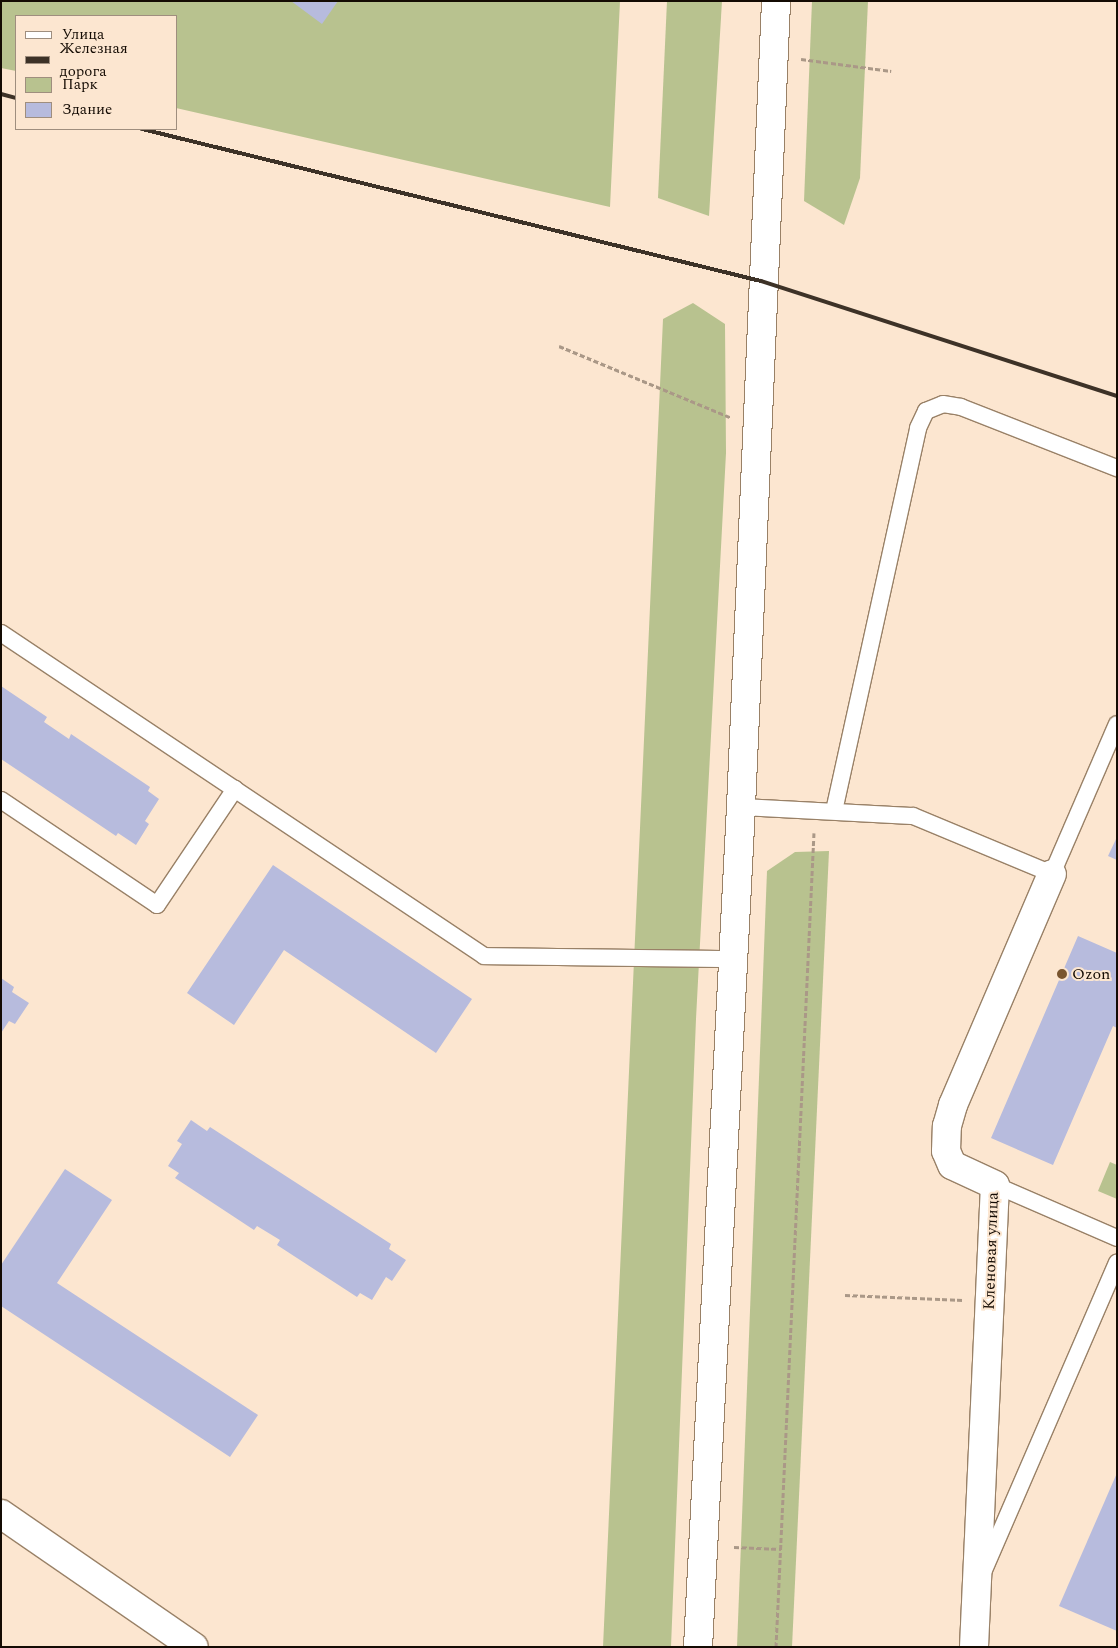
<!DOCTYPE html>
<meta charset="utf-8">
<style>
body{margin:0}
#map{position:relative;width:1118px;height:1648px;overflow:hidden;background:#fce6d0;font-family:Spectral,serif}
div>[style]{position:absolute}
.green>*{inset:0;background:#b8c28f}
.building>*{inset:0;background:#b7bbdd}
.path>*{height:3px;margin-top:-1.5px;transform-origin:0;background:repeating-linear-gradient(90deg,#aa9887 0 5px,transparent 0 7.5px)}
.roads{filter:drop-shadow(1px 0 #998167) drop-shadow(-1px 0 #998167) drop-shadow(0 1px #998167) drop-shadow(0 -1px #998167)}
.service>*{height:16px;margin:-8px;padding:0 8px;transform-origin:8px;border-radius:8px;background:#fff}
.minor>*{height:28px;margin:-14px;padding:0 14px;transform-origin:14px;border-radius:14px;background:#fff}
.tertiary>*{height:28px;margin:-14px;padding:0 14px;transform-origin:14px;border-radius:14px;background:#fff}
.rail>*{height:4px;margin:-2px;padding:0 2px;transform-origin:2px;border-radius:2px;background:#3d3227}
.dots>*{width:14px;height:14px;translate:-50% -50%;box-sizing:border-box;border:2px solid #fce6d0;border-radius:50%}
span{translate:-50% -50%;white-space:nowrap;text-align:center;line-height:1.15;-webkit-text-stroke:4px #fce6d0;paint-order:stroke}
.poi-label{font-size:16px;color:#140b03}
.left{translate:0 -50%;text-align:left}
.street-label{font-size:16px;color:#140b03}
.frame{position:absolute;inset:0;border:2px solid #140b03;pointer-events:none}
.legend{position:absolute;left:15px;top:15px;width:162px;height:115px;box-sizing:border-box;background:#fce6d0;border:1px solid #9f8e7e;margin:0;padding:6px 9px;list-style:none;font-size:15px;color:#140b03}
.legend li{display:flex;align-items:center;gap:10px;height:25px}
.legend b{width:25px;border:1px solid #9f8e7e}
</style>
<div id="map">
<div class="green">
<div style="clip-path:polygon(1px 1px,620px 1px,610px 207px,176px 108px,176px 16px,16px 16px,16px 71px,1px 68px)"></div>
<div style="clip-path:polygon(667px 1px,722px 1px,709px 216px,658px 198px)"></div>
<div style="clip-path:polygon(812px 1px,868px 1px,860px 178px,844px 225px,804px 201px)"></div>
<div style="clip-path:polygon(693px 303px,725px 324px,726px 453px,696px 1019px,671px 1647px,603px 1647px,663px 319px)"></div>
<div style="clip-path:polygon(829px 851px,792px 1647px,737px 1647px,767px 871px,795px 852px)"></div>
<div style="clip-path:polygon(1110px 1162px,1117px 1165px,1117px 1199px,1098px 1191px)"></div>
</div>
<div class="building">
<div style="clip-path:polygon(291px 1px,338px 1px,322px 24px)"></div>
<div style="clip-path:polygon(1px 686px,47px 717px,44px 722px,69px 739px,71px 734px,150px 787px,148px 791px,159px 799px,145px 821px,149px 824px,136px 845px,118px 833px,116px 836px,1px 759px)"></div>
<div style="clip-path:polygon(1117px 837px,1117px 860px,1108px 856px)"></div>
<div style="clip-path:polygon(273px 865px,472px 999px,436px 1053px,284px 950px,234px 1025px,187px 993px)"></div>
<div style="clip-path:polygon(1078px 936px,1117px 953px,1117px 1028px,1113px 1026px,1053px 1165px,991px 1138px)"></div>
<div style="clip-path:polygon(1px 978px,14px 987px,12px 992px,29px 1003px,15px 1024px,9px 1021px,1px 1033px)"></div>
<div style="clip-path:polygon(191px 1120px,207px 1131px,210px 1127px,391px 1244px,389px 1249px,406px 1260px,392px 1281px,386px 1277px,372px 1300px,360px 1293px,357px 1297px,277px 1245px,280px 1240px,257px 1226px,254px 1230px,175px 1178px,179px 1173px,168px 1166px,182px 1144px,177px 1141px)"></div>
<div style="clip-path:polygon(65px 1169px,112px 1200px,57px 1283px,258px 1415px,230px 1457px,1px 1306px,1px 1265px)"></div>
<div style="clip-path:polygon(1117px 1473px,1117px 1631px,1059px 1606px)"></div>
</div>
<div class="path">
<div style="left:801px;top:59px;width:91px;rotate:7.6deg"></div>
<div style="left:559px;top:346px;width:187px;rotate:22.6deg"></div>
<div style="left:845px;top:1295px;width:118px;rotate:2.4deg"></div>
<div style="left:734px;top:1547px;width:47px;rotate:2.4deg"></div>
<div style="left:776px;top:1647px;width:815px;rotate:-87.33deg"></div>
</div>
<div class="roads">
<div class="service">
<div style="left:1px;top:633px;width:581px;rotate:33.77deg"></div>
<div style="left:484px;top:956px;width:249px;rotate:0.7deg"></div>
<div style="left:1px;top:800px;width:188px;rotate:33.9deg"></div>
<div style="left:157px;top:905px;width:140px;rotate:-56.1deg"></div>
<div style="left:741px;top:807px;width:172px;rotate:3deg"></div>
<div style="left:913px;top:816px;width:151px;rotate:22.6deg"></div>
<div style="left:1052px;top:874px;width:163px;rotate:-66.6deg"></div>
<div style="left:834px;top:811px;width:392px;rotate:-77.6deg"></div>
<div style="left:918px;top:428px;width:19px;rotate:-65deg"></div>
<div style="left:926px;top:411px;width:18px;rotate:-22deg"></div>
<div style="left:943px;top:404px;width:18px;rotate:9deg"></div>
<div style="left:961px;top:407px;width:168px;rotate:21.4deg"></div>
<div style="left:995px;top:1185px;width:133px;rotate:23.5deg"></div>
<div style="left:984px;top:1570px;width:335px;rotate:-66.6deg"></div>
</div>
<div class="minor">
<div style="left:1px;top:1514px;width:234px;rotate:34.6deg"></div>
<div style="left:974px;top:1647px;width:462px;rotate:-87.4deg"></div>
<div style="left:995px;top:1185px;width:47px;rotate:-155.1deg"></div>
<div style="left:952px;top:1165px;width:15px;rotate:-113deg"></div>
<div style="left:946px;top:1151px;width:25px;rotate:-88deg"></div>
<div style="left:947px;top:1126px;width:22px;rotate:-74deg"></div>
<div style="left:953px;top:1105px;width:251px;rotate:-66.8deg"></div>
</div>
<div class="tertiary">
<div style="left:698px;top:1647px;width:841px;rotate:-87.07deg"></div>
<div style="left:741px;top:807px;width:807px;rotate:-87.51deg"></div>
</div>
</div>
<div class="rail">
<div style="left:1px;top:94px;width:16px;rotate:15deg"></div>
<div style="left:142px;top:129px;width:637px;rotate:13.8deg"></div>
<div style="left:761px;top:281px;width:374px;rotate:17.9deg"></div>
</div>
<div class="dots">
<div style="left:1062px;top:974px;background:#79552f"></div>
</div>
<div class="poi-label">
<span class="left" style="left:1072px;top:974px">Ozon</span>
</div>
<div class="street-label">
<span style="left:991px;top:1251px;rotate:-88deg">Кленовая улица</span>
</div>
<div class="frame"></div>
<ul class="legend">
<li><b style="height:6px;background:#fff"></b>Улица</li>
<li><b style="height:6px;background:#3d3227"></b>Железная дорога</li>
<li><b style="height:14px;background:#b8c28f"></b>Парк</li>
<li><b style="height:14px;background:#b7bbdd"></b>Здание</li>
</ul>
</div>
